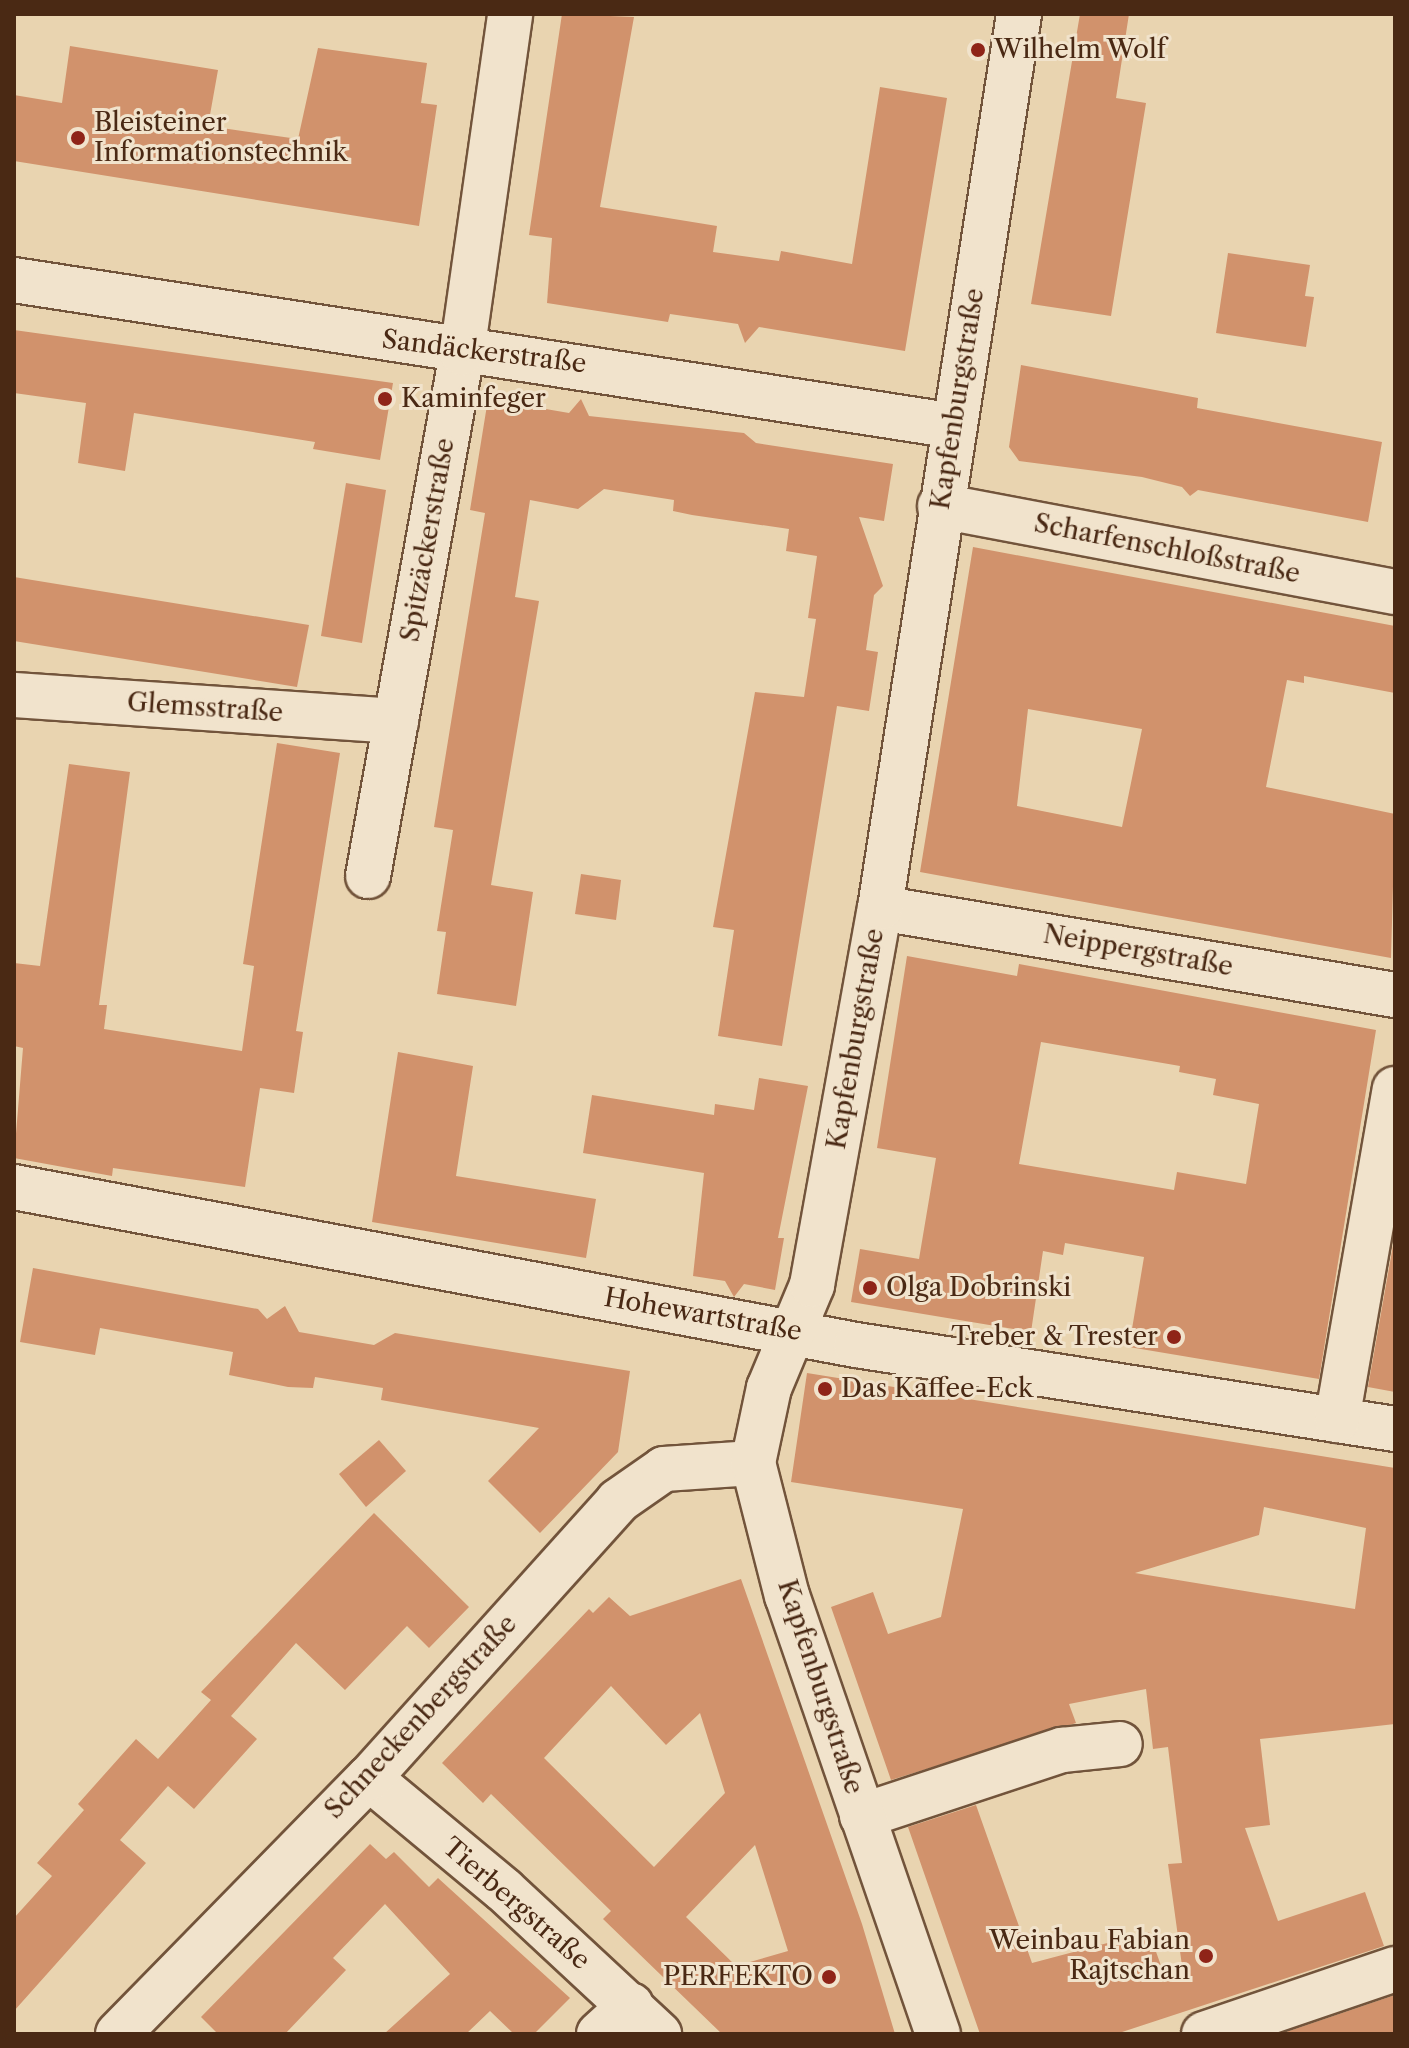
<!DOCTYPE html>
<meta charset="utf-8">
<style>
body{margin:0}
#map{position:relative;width:1409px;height:2048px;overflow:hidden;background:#e9d4b0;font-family:"Libre Caslon Text",serif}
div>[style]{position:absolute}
.building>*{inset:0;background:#d1926c}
.roads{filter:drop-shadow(2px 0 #72543b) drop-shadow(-2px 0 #72543b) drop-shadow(0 2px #72543b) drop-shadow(0 -2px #72543b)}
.minor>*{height:44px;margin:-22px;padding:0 22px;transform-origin:22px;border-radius:22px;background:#f1e3cc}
.dots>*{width:22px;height:22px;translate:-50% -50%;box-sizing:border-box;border:4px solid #f1e3cc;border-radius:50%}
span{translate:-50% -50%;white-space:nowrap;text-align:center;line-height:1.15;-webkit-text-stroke:6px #f1e3cc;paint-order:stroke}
.poi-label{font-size:26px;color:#4a2914}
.left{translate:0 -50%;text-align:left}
.right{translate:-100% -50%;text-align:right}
.street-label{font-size:26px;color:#4a2914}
.frame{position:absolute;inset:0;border:16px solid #4a2914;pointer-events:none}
</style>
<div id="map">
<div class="building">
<div style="clip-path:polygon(562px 14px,634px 17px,600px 207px,717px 226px,713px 252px,779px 261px,781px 251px,852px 264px,880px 87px,947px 98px,905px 351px,759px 327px,745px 343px,738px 324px,670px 314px,668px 322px,547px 303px,552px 238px,529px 235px)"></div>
<div style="clip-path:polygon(1080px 14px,1129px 14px,1116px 98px,1146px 103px,1111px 316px,1031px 304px)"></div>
<div style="clip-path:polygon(70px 46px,218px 70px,208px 126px,298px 139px,318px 48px,427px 63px,421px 103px,437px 105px,419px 226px,14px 161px,14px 95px,62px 103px)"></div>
<div style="clip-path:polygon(1228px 253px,1310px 265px,1305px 296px,1314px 297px,1306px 347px,1216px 333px)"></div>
<div style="clip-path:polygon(14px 330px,393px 383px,380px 460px,313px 449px,315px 442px,134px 413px,125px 471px,78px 463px,86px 403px,14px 393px)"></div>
<div style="clip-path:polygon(1021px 365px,1198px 398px,1197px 408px,1382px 442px,1368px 522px,1198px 490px,1190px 496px,1182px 487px,1142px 477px,1019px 461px,1009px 447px)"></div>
<div style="clip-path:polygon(488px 399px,569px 413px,581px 399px,589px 416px,744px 433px,756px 443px,893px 464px,884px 521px,859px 517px,883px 586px,874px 595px,866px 650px,878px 652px,869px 711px,837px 706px,782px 1046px,718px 1036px,734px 930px,713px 927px,755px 692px,804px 697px,816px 619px,808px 618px,817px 556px,786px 551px,789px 529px,692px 515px,673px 511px,674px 500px,604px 489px,578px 509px,530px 500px,515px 597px,539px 601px,491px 885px,533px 892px,516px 1006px,437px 994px,446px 932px,437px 931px,453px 830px,434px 827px,485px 513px,470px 510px)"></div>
<div style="clip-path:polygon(346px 483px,386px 490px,362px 643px,321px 636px)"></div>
<div style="clip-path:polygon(evenodd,973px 547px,1395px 626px,1395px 693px,1304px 676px,1304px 683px,1287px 680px,1266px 787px,1395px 814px,1391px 958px,920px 872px,973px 547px,1028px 709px,1142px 729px,1122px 827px,1017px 806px,1028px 709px)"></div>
<div style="clip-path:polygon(14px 577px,309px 625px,297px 687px,14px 641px)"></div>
<div style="clip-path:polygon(277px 743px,340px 753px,296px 1031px,303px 1032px,294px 1093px,260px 1088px,245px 1187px,113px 1168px,112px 1176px,14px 1158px,23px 1048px,14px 1046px,14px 963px,40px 966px,69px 764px,130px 772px,99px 1005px,107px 1005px,104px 1029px,242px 1051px,254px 966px,243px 964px)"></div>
<div style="clip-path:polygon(581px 874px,621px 880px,616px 920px,575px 914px)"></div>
<div style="clip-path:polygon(evenodd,907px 956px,1017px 976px,1019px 964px,1376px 1030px,1319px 1379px,1129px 1347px,1144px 1257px,1065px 1243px,1063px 1255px,1043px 1251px,1031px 1332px,851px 1302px,860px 1249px,919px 1259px,936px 1158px,877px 1148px,907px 956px,1041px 1042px,1180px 1066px,1179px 1072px,1216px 1079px,1213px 1095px,1259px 1104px,1246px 1184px,1177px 1172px,1174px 1190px,1019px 1164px,1041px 1042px)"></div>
<div style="clip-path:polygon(398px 1052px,473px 1066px,456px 1176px,596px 1199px,586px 1258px,372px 1222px)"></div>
<div style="clip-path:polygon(759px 1078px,808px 1086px,778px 1238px,784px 1238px,775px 1290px,744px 1284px,734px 1297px,725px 1281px,693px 1276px,704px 1173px,583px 1153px,592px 1095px,714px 1115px,715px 1104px,754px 1110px)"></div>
<div style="clip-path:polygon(1395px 1234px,1395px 1392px,1368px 1387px)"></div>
<div style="clip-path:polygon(33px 1268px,258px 1309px,267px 1319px,285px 1306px,299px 1332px,374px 1345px,395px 1333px,630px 1371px,618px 1452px,540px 1533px,488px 1481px,539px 1428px,381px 1400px,383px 1388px,315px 1377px,313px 1388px,288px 1387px,229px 1375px,233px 1352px,100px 1328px,95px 1355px,20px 1342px)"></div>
<div style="clip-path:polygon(evenodd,807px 1373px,1395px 1468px,1395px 1724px,1260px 1739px,1270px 1825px,1245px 1828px,1278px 1921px,1365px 1892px,1384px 1946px,1116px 2034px,980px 2034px,908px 1827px,976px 1805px,1032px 1963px,1149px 1932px,1165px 1977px,1183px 1973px,1168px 1864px,1182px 1863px,1168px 1747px,1153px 1749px,1146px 1689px,1069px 1704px,1076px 1723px,891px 1780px,831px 1607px,873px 1592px,888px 1634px,941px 1617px,963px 1509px,791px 1482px,807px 1373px,1264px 1507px,1366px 1528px,1355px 1609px,1135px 1573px,1259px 1535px,1264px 1507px)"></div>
<div style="clip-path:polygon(379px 1440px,406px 1471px,366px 1507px,339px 1474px)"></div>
<div style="clip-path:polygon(374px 1513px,469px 1607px,429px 1648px,407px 1626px,345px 1690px,296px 1643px,231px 1716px,257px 1739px,194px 1809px,168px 1786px,120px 1840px,146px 1863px,14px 2011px,14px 1918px,52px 1876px,37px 1863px,84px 1810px,78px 1804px,136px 1739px,158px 1759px,211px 1700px,201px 1692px)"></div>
<div style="clip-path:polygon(evenodd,741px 1579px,862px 1924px,895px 2034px,722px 2034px,603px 1919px,611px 1911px,491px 1794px,483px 1803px,442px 1763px,589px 1609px,593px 1613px,609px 1597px,630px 1616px,741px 1579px,611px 1686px,666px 1745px,700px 1713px,725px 1793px,654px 1867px,544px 1758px,611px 1686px,741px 1579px,755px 1845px,788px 1951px,736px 1966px,686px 1917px,755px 1845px)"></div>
<div style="clip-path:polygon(370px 1844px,386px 1859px,394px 1852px,429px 1887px,438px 1878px,570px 1998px,534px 2034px,514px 2034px,490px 2011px,466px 2034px,384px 2034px,450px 1974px,385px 1904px,333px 1958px,346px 1970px,285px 2034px,218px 2034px,201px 2017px)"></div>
<div style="clip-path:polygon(1395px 1995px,1395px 2034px,1286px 2034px,1286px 2032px)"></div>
</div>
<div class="roads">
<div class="minor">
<div style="left:14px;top:280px;width:952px;rotate:8.82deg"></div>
<div style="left:940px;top:506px;width:463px;rotate:10.7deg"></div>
<div style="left:14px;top:695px;width:383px;rotate:3.9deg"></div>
<div style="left:368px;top:876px;width:531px;rotate:-79.81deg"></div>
<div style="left:462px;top:353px;width:342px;rotate:-81.9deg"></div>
<div style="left:880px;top:908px;width:522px;rotate:9.59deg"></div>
<div style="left:14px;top:1187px;width:857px;rotate:10.63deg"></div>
<div style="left:856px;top:1345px;width:546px;rotate:8.86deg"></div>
<div style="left:1337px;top:1420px;width:336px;rotate:-80.1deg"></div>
<div style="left:369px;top:1778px;width:175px;rotate:39.7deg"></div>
<div style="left:504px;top:1890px;width:212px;rotate:42.9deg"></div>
<div style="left:862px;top:1816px;width:211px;rotate:-18.3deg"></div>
<div style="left:1062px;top:1750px;width:58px;rotate:-5.9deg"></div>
<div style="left:118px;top:2034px;width:359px;rotate:-45.6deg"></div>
<div style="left:369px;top:1778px;width:372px;rotate:-48deg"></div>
<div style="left:618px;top:1501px;width:56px;rotate:-34.8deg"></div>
<div style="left:664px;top:1469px;width:89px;rotate:-3.9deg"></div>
<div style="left:599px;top:2034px;width:43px;rotate:-42.2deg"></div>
<div style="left:938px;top:2034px;width:463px;rotate:-109deg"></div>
<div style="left:787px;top:1596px;width:137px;rotate:-104.3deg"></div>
<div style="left:753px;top:1463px;width:77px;rotate:-78deg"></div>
<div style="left:769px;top:1388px;width:112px;rotate:-67.3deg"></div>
<div style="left:812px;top:1285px;width:383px;rotate:-79.8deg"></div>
<div style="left:880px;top:908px;width:905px;rotate:-81.16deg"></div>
<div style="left:1204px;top:2034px;width:202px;rotate:-18.8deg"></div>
</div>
</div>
<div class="dots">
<div style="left:978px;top:50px;background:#8f2418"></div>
<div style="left:78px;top:138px;background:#8f2418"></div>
<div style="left:385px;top:399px;background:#8f2418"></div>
<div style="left:870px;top:1288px;background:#8f2418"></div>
<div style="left:1174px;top:1337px;background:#8f2418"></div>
<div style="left:825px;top:1389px;background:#8f2418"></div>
<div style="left:1206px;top:1956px;background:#8f2418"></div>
<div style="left:829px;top:1977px;background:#8f2418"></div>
</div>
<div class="poi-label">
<span class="left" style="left:994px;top:50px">Wilhelm Wolf</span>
<span class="left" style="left:94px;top:138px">Bleisteiner<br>Informationstechnik</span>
<span class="left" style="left:401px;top:399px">Kaminfeger</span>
<span class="left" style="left:886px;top:1288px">Olga Dobrinski</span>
<span class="right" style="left:1158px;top:1337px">Treber &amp; Trester</span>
<span class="left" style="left:841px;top:1389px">Das Kaffee-Eck</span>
<span class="right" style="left:1190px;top:1956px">Weinbau Fabian<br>Rajtschan</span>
<span class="right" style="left:813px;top:1977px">PERFEKTO</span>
</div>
<div class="street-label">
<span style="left:484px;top:352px;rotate:7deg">Sandäckerstraße</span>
<span style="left:958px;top:399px;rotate:-81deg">Kapfenburgstraße</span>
<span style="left:428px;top:540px;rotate:-80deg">Spitzäckerstraße</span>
<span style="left:1167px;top:549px;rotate:11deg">Scharfenschloßstraße</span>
<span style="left:205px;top:708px;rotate:4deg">Glemsstraße</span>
<span style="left:1138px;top:951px;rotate:10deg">Neippergstraße</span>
<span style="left:856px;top:1039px;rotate:-80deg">Kapfenburgstraße</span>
<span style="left:703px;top:1315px;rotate:10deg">Hohewartstraße</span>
<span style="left:820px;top:1687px;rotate:72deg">Kapfenburgstraße</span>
<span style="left:421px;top:1717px;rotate:-47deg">Schneckenbergstraße</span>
<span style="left:516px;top:1904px;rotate:41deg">Tierbergstraße</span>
</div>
<div class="frame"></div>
</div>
